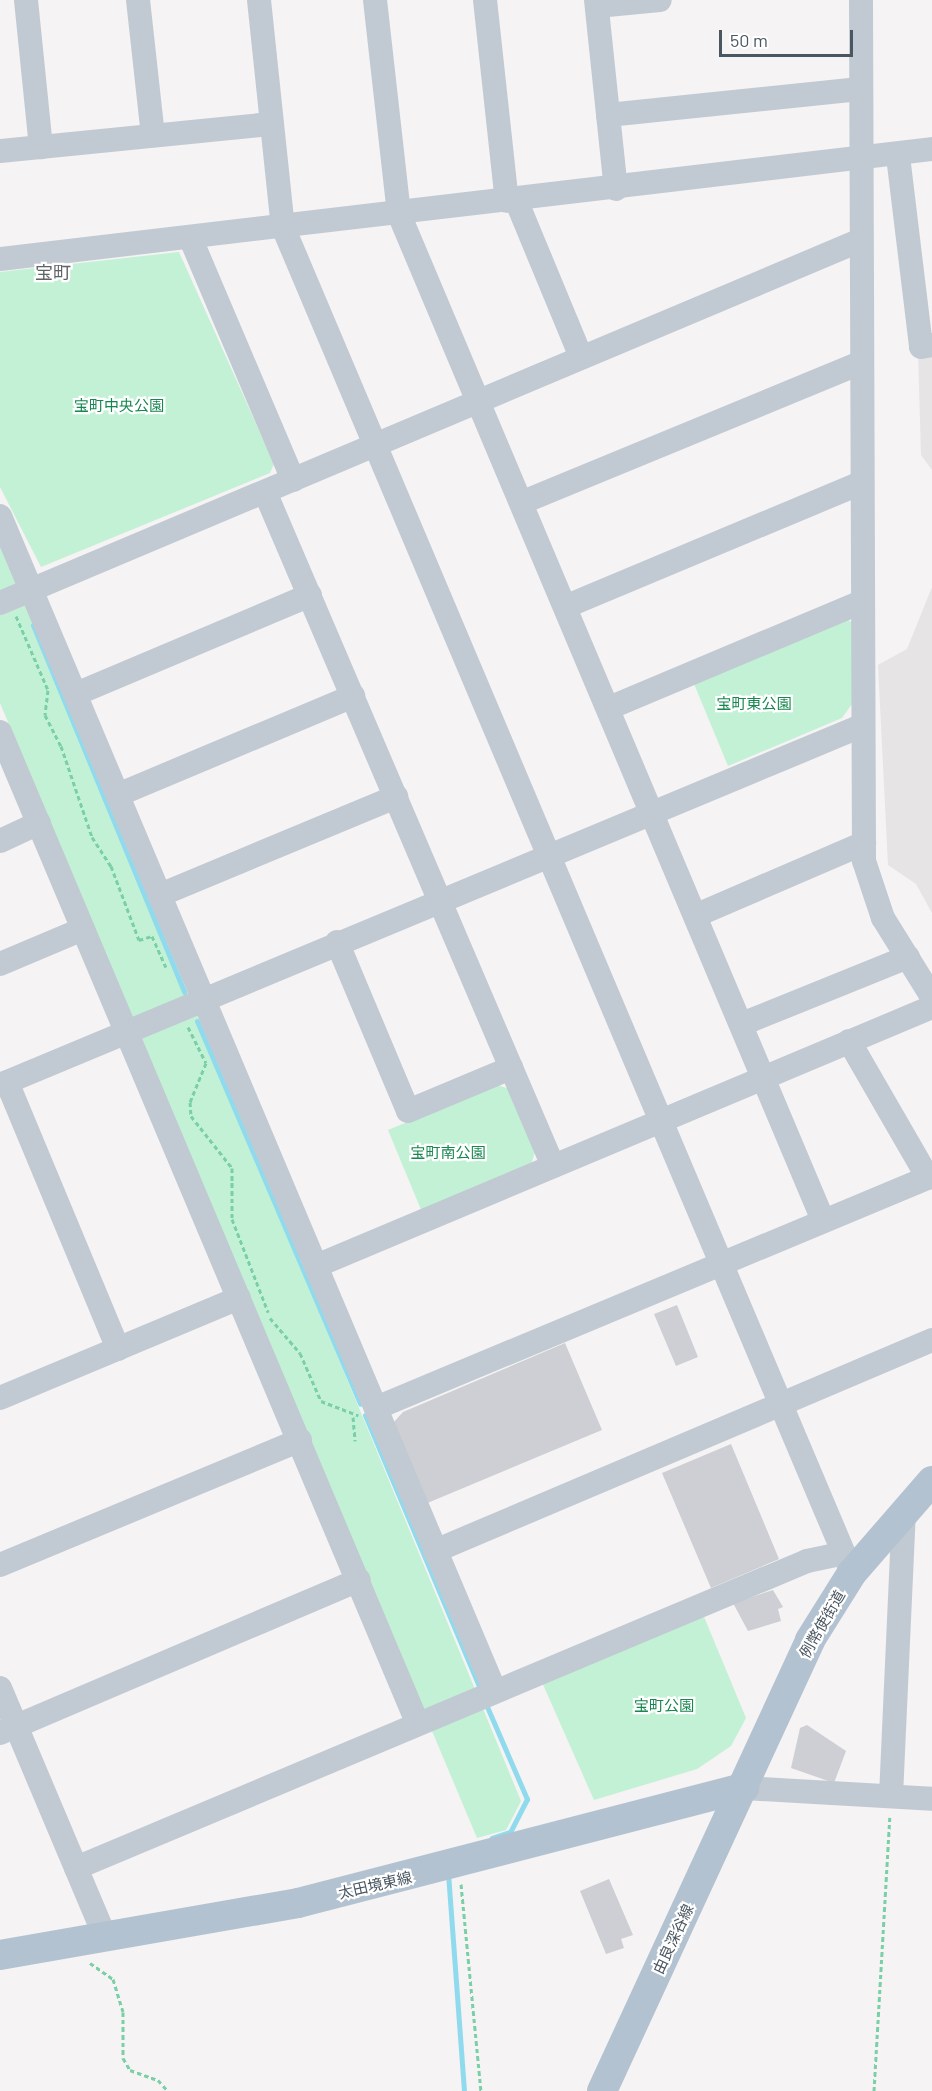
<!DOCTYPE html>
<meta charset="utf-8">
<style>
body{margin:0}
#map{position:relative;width:932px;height:2091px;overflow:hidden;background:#f5f3f3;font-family:Barlow,"Noto Sans JP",sans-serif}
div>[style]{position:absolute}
.education>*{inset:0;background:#e6e4e5}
.green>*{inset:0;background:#c3f1d5}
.stream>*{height:5px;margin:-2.5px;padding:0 2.5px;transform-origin:2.5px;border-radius:2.5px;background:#90daee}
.building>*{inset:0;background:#cdcfd5}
.path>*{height:3px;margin-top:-1.5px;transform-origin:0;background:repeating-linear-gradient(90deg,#7ad0a6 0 4.5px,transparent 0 7.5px)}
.minor>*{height:24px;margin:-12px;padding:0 12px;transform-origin:12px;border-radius:12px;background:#c1cad2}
.major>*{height:30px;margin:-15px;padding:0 15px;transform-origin:15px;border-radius:15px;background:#b3c2d1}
span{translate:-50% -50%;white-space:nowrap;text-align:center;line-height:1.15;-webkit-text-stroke:4.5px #fff;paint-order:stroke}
.park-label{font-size:15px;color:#17864f}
.street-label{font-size:15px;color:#4a5661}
.quarter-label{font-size:18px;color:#5f6368}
.scale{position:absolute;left:719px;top:30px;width:134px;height:27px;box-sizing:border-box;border:3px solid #4a5661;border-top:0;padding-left:8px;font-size:18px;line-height:21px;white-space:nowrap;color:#4a5661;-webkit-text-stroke:4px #fff;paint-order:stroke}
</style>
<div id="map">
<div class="education">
<div style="clip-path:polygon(932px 349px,932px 470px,921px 455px,918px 352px)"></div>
<div style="clip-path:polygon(932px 587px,932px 913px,916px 884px,888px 865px,878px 665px,907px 649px)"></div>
</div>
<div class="green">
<div style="clip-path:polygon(179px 252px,274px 464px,270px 473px,41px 567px,0 487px,0 272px)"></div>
<div style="clip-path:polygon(0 537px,521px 1801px,506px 1830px,477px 1838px,0 703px)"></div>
<div style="clip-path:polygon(842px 616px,853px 623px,852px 704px,842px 718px,728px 766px,692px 679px)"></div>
<div style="clip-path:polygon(497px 1085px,510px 1089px,535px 1152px,531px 1165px,422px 1212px,388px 1130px)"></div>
<div style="clip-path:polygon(702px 1612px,746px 1718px,731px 1746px,697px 1769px,594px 1800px,541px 1680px)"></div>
</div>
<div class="stream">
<div style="left:33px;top:625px;width:397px;rotate:67.6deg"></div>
<div style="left:197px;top:1021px;width:416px;rotate:66.9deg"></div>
<div style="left:365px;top:1415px;width:299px;rotate:67.2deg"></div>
<div style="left:485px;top:1702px;width:106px;rotate:66.6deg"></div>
<div style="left:527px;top:1799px;width:37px;rotate:117deg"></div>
<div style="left:510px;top:1832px;width:19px;rotate:162deg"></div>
<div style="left:448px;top:1873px;width:219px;rotate:85.8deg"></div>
</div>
<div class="building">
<div style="clip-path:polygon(677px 1305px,698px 1357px,676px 1366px,654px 1314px)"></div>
<div style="clip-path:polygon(565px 1343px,602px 1430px,425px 1504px,392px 1424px,403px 1412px)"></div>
<div style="clip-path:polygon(731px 1444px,779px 1559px,711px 1588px,662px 1473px)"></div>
<div style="clip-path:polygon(773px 1590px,783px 1607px,778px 1609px,781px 1621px,748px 1631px,733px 1603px)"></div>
<div style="clip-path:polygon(807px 1725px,846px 1751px,834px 1783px,791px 1768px,800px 1728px)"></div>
<div style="clip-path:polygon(609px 1879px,633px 1935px,621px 1939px,624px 1948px,606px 1954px,580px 1891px)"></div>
</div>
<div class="path">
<div style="left:16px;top:616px;width:81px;rotate:66.6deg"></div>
<div style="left:48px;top:690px;width:25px;rotate:97deg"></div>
<div style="left:45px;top:715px;width:35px;rotate:63deg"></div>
<div style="left:61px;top:746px;width:96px;rotate:71.2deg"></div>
<div style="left:92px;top:837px;width:35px;rotate:57deg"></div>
<div style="left:111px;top:866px;width:79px;rotate:69.3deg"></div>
<div style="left:139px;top:940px;width:14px;rotate:-17deg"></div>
<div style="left:152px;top:936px;width:34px;rotate:66deg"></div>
<div style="left:188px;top:1027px;width:40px;rotate:63.4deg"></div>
<div style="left:206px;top:1063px;width:42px;rotate:112.3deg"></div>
<div style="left:190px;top:1102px;width:14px;rotate:86deg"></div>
<div style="left:191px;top:1116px;width:66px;rotate:51.7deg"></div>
<div style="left:232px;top:1168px;width:51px;rotate:90deg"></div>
<div style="left:232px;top:1219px;width:100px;rotate:68.8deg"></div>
<div style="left:270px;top:1318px;width:46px;rotate:49.4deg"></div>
<div style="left:300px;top:1353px;width:52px;rotate:66.4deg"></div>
<div style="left:321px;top:1401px;width:40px;rotate:21deg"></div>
<div style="left:353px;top:1417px;width:24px;rotate:85deg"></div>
<div style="left:461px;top:1884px;width:208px;rotate:84.5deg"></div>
<div style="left:90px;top:1963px;width:28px;rotate:35deg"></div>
<div style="left:113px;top:1979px;width:34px;rotate:73deg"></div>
<div style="left:123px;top:2012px;width:46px;rotate:90deg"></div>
<div style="left:123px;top:2058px;width:14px;rotate:60deg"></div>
<div style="left:130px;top:2070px;width:30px;rotate:20deg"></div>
<div style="left:158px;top:2080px;width:15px;rotate:48deg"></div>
<div style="left:874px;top:2091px;width:274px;rotate:-86.7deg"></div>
</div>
<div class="minor">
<div style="left:26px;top:0;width:148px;rotate:84.2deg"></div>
<div style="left:138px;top:0;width:136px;rotate:83.7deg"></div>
<div style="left:259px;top:0;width:228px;rotate:84deg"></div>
<div style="left:283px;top:227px;width:1461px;rotate:67.08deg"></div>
<div style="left:375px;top:0;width:215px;rotate:83.6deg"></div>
<div style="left:399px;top:214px;width:1092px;rotate:67.15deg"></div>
<div style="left:485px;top:0;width:202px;rotate:83.8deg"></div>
<div style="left:596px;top:0;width:190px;rotate:84deg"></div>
<div style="left:861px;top:0;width:861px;rotate:89.8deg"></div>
<div style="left:864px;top:861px;width:60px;rotate:71.6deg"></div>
<div style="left:883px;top:918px;width:93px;rotate:58.2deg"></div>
<div style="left:597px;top:6px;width:63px;rotate:-5.4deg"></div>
<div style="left:608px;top:115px;width:253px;rotate:-5.9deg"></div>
<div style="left:0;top:151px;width:273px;rotate:-5.7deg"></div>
<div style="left:898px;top:156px;width:192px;rotate:83.1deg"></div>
<div style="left:921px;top:347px;width:11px;rotate:-10deg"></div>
<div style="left:516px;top:200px;width:170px;rotate:67.5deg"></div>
<div style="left:190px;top:237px;width:264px;rotate:67deg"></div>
<div style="left:0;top:259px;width:938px;rotate:-6.73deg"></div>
<div style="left:265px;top:492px;width:733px;rotate:66.86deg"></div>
<div style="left:523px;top:502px;width:365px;rotate:-22.4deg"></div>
<div style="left:0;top:516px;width:1275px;rotate:67.16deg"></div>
<div style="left:0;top:603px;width:934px;rotate:-22.86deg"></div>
<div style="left:567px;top:606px;width:319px;rotate:-22.7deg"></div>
<div style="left:76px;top:694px;width:254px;rotate:-22.9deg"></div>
<div style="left:609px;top:708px;width:273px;rotate:-22.8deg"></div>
<div style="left:0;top:732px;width:1074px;rotate:67.16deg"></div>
<div style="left:120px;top:794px;width:253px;rotate:-22.8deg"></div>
<div style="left:0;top:841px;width:43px;rotate:-24.8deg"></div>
<div style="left:160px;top:895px;width:256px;rotate:-22.6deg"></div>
<div style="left:697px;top:915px;width:182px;rotate:-23.3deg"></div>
<div style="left:337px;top:942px;width:183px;rotate:67.2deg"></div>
<div style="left:408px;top:1111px;width:112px;rotate:-22.7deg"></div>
<div style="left:0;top:964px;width:90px;rotate:-22.9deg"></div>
<div style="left:742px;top:1024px;width:179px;rotate:-22deg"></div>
<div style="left:849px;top:1041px;width:158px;rotate:60deg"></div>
<div style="left:7px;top:1082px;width:289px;rotate:67.4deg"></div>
<div style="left:0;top:1085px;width:933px;rotate:-22.63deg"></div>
<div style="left:316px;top:1266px;width:668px;rotate:-22.8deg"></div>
<div style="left:0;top:1398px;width:259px;rotate:-22.7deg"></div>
<div style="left:376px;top:1408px;width:602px;rotate:-22.65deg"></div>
<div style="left:435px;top:1551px;width:540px;rotate:-23deg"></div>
<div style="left:0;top:1565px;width:325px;rotate:-22.6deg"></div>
<div style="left:0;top:1688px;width:270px;rotate:67.1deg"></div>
<div style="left:0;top:1733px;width:390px;rotate:-23.1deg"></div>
<div style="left:744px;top:1788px;width:188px;rotate:3.3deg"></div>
<div style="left:891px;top:1796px;width:285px;rotate:-87.4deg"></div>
<div style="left:76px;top:1868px;width:793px;rotate:-22.78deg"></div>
<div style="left:807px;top:1561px;width:34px;rotate:-12deg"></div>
</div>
<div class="major">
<div style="left:0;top:1955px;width:303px;rotate:-9.9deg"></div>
<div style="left:298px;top:1903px;width:461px;rotate:-14.5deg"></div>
<div style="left:602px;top:2091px;width:497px;rotate:-65.2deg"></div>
<div style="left:810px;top:1640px;width:79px;rotate:-57.9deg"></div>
<div style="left:852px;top:1573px;width:122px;rotate:-49deg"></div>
</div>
<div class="park-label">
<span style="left:119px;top:406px">宝町中央公園</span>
<span style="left:754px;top:704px">宝町東公園</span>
<span style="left:448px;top:1153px">宝町南公園</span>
<span style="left:664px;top:1706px">宝町公園</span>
</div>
<div class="street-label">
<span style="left:822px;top:1624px;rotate:-60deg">例幣使街道</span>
<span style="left:375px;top:1885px;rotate:-13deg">太田境東線</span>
<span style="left:673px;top:1939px;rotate:-65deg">由良深谷線</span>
</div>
<div class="quarter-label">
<span style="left:53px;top:272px">宝町</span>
</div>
<div class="scale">50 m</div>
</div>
